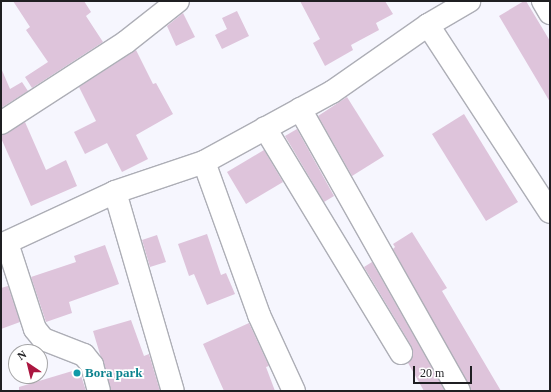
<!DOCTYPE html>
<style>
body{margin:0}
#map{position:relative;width:551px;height:392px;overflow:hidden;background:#f6f6fe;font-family:Georgia,serif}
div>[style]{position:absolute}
.building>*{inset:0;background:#dec4db}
.roads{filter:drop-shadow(1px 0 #adaeb6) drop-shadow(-1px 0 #adaeb6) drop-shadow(0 1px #adaeb6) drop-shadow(0 -1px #adaeb6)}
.minor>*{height:22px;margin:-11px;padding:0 11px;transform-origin:11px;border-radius:11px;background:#fff}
.dots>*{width:11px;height:11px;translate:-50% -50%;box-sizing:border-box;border:2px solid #fff;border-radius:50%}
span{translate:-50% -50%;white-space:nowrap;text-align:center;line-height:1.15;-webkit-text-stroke:3.5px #fff;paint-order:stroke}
.culture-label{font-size:13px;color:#0d838f;font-weight:700}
.left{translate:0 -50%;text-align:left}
.frame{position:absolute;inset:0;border:2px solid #1f1f22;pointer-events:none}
.north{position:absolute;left:8px;top:344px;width:40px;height:40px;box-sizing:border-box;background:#fff;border:1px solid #a5a5a7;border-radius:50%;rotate:325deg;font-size:11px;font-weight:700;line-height:16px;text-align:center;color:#1f1f22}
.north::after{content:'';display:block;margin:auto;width:14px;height:18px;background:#ab1640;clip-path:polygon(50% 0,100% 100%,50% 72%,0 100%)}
.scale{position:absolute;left:413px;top:366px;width:59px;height:18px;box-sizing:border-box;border:2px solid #1f1f22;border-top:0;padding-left:5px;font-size:12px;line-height:14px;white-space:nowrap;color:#1f1f22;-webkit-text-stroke:3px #fff;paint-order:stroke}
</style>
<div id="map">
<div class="building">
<div style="clip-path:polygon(13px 1px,84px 1px,91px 12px,86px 16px,103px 42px,32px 88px,25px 77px,48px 62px,26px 30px,30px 27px)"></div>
<div style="clip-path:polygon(300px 1px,385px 1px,393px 14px,376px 23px,379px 30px,351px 45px,353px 50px,325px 66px,313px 43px,320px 39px)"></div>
<div style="clip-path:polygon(524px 1px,526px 1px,550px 41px,550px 102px,499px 16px)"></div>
<div style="clip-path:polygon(237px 11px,249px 36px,222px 49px,215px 35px,227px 29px,222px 18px)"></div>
<div style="clip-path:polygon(183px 13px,195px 37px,176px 46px,167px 26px)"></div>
<div style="clip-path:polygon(136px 50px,153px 84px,156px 83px,173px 114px,136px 135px,148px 159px,122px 172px,107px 143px,85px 154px,74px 132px,96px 121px,79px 87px)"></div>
<div style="clip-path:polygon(1px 68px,10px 89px,22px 82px,28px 91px,1px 108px)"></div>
<div style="clip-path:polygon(347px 97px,384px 156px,352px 176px,318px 116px)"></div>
<div style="clip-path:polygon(464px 114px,518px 202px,486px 221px,432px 134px)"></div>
<div style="clip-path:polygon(25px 122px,46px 170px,66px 160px,77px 186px,31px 206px,1px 138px,1px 135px)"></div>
<div style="clip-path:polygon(297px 129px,334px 196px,324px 202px,285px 136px)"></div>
<div style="clip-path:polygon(264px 150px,283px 182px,246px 204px,227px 172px)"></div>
<div style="clip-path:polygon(412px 232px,447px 288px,442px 291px,501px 391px,471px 391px,393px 249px,395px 247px,393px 244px)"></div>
<div style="clip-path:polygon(207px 234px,221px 275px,226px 273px,235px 294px,207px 305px,194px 274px,189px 276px,178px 244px)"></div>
<div style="clip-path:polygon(157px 235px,166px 262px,150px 267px,142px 240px)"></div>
<div style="clip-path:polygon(105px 245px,119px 284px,69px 302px,72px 313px,46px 322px,31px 277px,76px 262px,74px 256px)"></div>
<div style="clip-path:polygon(372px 262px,445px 391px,424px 391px,408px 363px,413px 353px,412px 347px,364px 267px)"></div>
<div style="clip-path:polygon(8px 286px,20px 322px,1px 329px,1px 288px)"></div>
<div style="clip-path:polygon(131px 320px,144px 356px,149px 354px,160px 391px,111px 391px,93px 331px)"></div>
<div style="clip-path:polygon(249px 323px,269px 366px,266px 367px,275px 391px,224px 391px,203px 344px)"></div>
<div style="clip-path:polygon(79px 369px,86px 391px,19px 391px,19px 387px)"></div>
</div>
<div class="roads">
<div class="minor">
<div style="left:543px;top:1px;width:14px;rotate:60deg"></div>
<div style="left:428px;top:25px;width:223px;rotate:56.9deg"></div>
<div style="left:300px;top:109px;width:324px;rotate:60.6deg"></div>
<div style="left:1px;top:123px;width:149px;rotate:-32.9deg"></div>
<div style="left:126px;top:42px;width:66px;rotate:-38.3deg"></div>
<div style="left:265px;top:128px;width:263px;rotate:58.8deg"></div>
<div style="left:204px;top:162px;width:163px;rotate:70.2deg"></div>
<div style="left:259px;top:315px;width:84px;rotate:65.3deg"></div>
<div style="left:115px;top:192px;width:207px;rotate:73.8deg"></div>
<div style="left:7px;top:243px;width:90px;rotate:72deg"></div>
<div style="left:35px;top:329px;width:13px;rotate:51deg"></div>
<div style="left:43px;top:339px;width:44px;rotate:21.3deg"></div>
<div style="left:84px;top:355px;width:13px;rotate:51deg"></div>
<div style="left:92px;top:365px;width:27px;rotate:75deg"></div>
<div style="left:1px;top:245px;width:126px;rotate:-24.9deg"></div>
<div style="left:115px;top:192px;width:94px;rotate:-18.6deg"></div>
<div style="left:204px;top:162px;width:146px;rotate:-28.7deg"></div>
<div style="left:332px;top:92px;width:117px;rotate:-34.9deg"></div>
<div style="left:428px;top:25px;width:48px;rotate:-30.3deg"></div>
</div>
</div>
<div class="dots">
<div style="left:77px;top:373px;background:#0f9aa8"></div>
</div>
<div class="culture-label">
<span class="left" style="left:85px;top:373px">Bora park</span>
</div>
<div class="frame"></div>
<div class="north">N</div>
<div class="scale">20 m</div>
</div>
